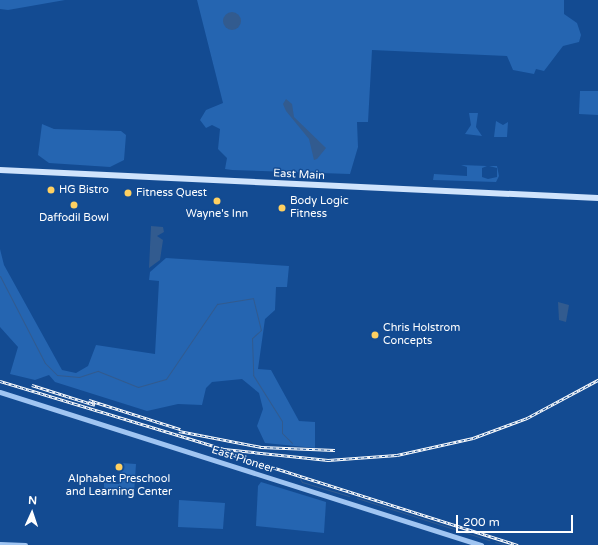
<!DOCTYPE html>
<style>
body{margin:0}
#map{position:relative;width:598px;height:545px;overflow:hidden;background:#134b92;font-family:"Varela Round",sans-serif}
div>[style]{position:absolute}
.green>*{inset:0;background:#2565b1}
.water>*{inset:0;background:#325b8f}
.round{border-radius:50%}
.stream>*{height:1px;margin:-0.5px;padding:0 0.5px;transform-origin:0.5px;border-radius:0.5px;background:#325b8f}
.tertiary>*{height:4.5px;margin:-2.25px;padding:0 2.25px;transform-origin:2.25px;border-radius:2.25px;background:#a0c5f2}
.secondary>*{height:5.5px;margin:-2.75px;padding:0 2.75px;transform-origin:2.75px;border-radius:2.75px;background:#cfe3fc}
.rail>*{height:2.5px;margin-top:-1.25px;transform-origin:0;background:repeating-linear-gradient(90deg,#134b92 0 3px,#fff 0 6px);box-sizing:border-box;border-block:1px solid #fff}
.dots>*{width:11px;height:11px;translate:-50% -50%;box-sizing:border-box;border:2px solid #134b92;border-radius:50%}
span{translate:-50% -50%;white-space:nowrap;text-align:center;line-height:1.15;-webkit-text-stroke:3px #134b92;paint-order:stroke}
.street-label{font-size:11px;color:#fff}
.poi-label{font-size:11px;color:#fff}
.left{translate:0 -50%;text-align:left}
.north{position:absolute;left:12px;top:493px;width:40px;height:40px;-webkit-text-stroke:3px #134b92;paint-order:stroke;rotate:3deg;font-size:11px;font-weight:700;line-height:16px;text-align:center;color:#fff}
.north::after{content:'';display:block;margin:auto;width:14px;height:18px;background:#fff;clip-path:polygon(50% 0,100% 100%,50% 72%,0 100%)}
.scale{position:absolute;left:456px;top:515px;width:117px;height:18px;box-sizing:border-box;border:2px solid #fff;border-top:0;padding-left:5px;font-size:12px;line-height:14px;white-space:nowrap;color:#fff;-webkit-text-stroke:3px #134b92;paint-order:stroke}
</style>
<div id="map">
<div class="green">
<div style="clip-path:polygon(0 0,65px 0,8px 10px,0 9px)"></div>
<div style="clip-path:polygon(197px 0,564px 0,564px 14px,577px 23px,581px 35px,579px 42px,563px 46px,544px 71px,536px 69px,534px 74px,513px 70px,507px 56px,372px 50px,368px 122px,357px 122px,358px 147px,350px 174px,232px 170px,225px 169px,227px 158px,218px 149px,220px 129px,212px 125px,206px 128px,200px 120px,206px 110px,223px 103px)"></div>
<div style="clip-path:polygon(580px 91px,598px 91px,598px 115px,579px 114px)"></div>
<div style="clip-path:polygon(469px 113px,478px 113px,476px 127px,482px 136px,465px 134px,471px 125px)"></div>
<div style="clip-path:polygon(496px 121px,503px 125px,508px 122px,507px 137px,494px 137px)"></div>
<div style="clip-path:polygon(42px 124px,54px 129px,121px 131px,126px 135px,124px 160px,110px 167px,49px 163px,38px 155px)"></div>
<div style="clip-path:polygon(461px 165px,487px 166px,482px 168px,482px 177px,488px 179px,497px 177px,497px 168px,489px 166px,497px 166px,499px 176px,496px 182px,433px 180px,434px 174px,467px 176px,467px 167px)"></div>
<div style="clip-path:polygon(0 249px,4px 265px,62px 370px,76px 373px,88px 366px,96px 345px,155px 354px,159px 281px,149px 280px,150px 272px,166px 258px,289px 266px,287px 287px,276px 287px,275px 310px,265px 319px,258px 369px,271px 370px,299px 421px,315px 422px,315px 448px,265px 443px,257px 426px,263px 409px,259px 393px,242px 379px,212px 382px,206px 388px,202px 405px,178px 404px,147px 411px,55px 382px,49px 375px,35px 380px,10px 374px,18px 347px,0 327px)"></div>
<div style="clip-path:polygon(121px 463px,136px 464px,134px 494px,104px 493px,104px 483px,119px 484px)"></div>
<div style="clip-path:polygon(261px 482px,326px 502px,324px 533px,256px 526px,258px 486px)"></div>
<div style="clip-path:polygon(179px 500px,225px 503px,223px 529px,178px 527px)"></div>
</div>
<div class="water">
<div class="round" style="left:223px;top:12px;width:18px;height:18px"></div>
<div style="clip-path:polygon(286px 99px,292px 104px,294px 117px,326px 148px,317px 159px,314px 160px,309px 139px,286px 111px,283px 104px)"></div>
<div style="clip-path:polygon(151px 226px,163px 227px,164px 232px,157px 236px,163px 240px,160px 260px,149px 268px)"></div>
<div style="clip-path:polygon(558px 302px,569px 305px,566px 322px,559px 320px)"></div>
</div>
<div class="stream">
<div style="left:0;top:276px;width:98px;rotate:62.7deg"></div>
<div style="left:45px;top:363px;width:17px;rotate:45deg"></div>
<div style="left:57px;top:375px;width:22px;rotate:5deg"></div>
<div style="left:79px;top:377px;width:20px;rotate:-18deg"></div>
<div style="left:98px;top:371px;width:43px;rotate:21.8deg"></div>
<div style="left:138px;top:387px;width:29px;rotate:-16deg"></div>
<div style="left:166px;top:379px;width:91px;rotate:-55.8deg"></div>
<div style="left:217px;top:304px;width:36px;rotate:-9deg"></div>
<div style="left:253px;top:298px;width:33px;rotate:76deg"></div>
<div style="left:261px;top:330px;width:12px;rotate:138deg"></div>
<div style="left:252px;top:338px;width:37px;rotate:88deg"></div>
<div style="left:253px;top:375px;width:54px;rotate:57.8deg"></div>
<div style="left:282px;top:421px;width:12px;rotate:90deg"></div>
<div style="left:282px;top:433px;width:14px;rotate:45deg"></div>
<div style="left:300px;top:479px;width:4px;rotate:56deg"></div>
<div style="left:302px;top:482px;width:49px;rotate:16.6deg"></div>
<div style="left:357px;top:498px;width:139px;rotate:17.7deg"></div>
<div style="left:495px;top:542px;width:12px;rotate:14deg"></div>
</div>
<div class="tertiary">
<div style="left:0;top:392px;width:505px;rotate:17.65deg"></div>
<div style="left:0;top:544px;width:25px;rotate:2deg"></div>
</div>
<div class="secondary">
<div style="left:0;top:170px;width:599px;rotate:2.68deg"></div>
</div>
<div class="rail">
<div style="left:0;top:381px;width:234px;rotate:16.9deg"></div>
<div style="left:224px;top:449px;width:105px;rotate:6deg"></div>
<div style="left:328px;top:460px;width:69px;rotate:-4.1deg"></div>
<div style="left:397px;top:455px;width:78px;rotate:-12.6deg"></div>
<div style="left:473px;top:438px;width:58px;rotate:-20.3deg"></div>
<div style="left:527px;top:418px;width:81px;rotate:-28.2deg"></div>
<div style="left:32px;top:385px;width:66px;rotate:17.6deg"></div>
<div style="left:89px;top:400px;width:96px;rotate:17.7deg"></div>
<div style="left:179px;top:431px;width:84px;rotate:11deg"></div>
<div style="left:261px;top:447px;width:74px;rotate:2.3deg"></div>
<div style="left:234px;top:455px;width:298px;rotate:17.6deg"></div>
</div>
<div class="dots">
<div style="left:51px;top:190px;background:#ffd061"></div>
<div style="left:128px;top:193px;background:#ffd061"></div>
<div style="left:217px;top:201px;background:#ffd061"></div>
<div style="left:74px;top:205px;background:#ffd061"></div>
<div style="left:282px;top:208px;background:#ffd061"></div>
<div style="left:375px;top:335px;background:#ffd061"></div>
<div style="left:119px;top:467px;background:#ffd061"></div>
</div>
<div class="street-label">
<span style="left:299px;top:175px;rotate:3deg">East Main</span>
<span style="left:243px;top:460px;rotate:18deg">East Pioneer</span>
</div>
<div class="poi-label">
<span class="left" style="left:59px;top:190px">HG Bistro</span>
<span class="left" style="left:136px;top:193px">Fitness Quest</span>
<span class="left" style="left:290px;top:208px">Body Logic<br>Fitness</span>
<span style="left:217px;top:214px">Wayne's Inn</span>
<span style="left:74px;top:218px">Daffodil Bowl</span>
<span class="left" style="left:383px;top:335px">Chris Holstrom<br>Concepts</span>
<span style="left:119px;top:486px">Alphabet Preschool<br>and Learning Center</span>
</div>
<div class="north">N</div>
<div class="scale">200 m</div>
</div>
